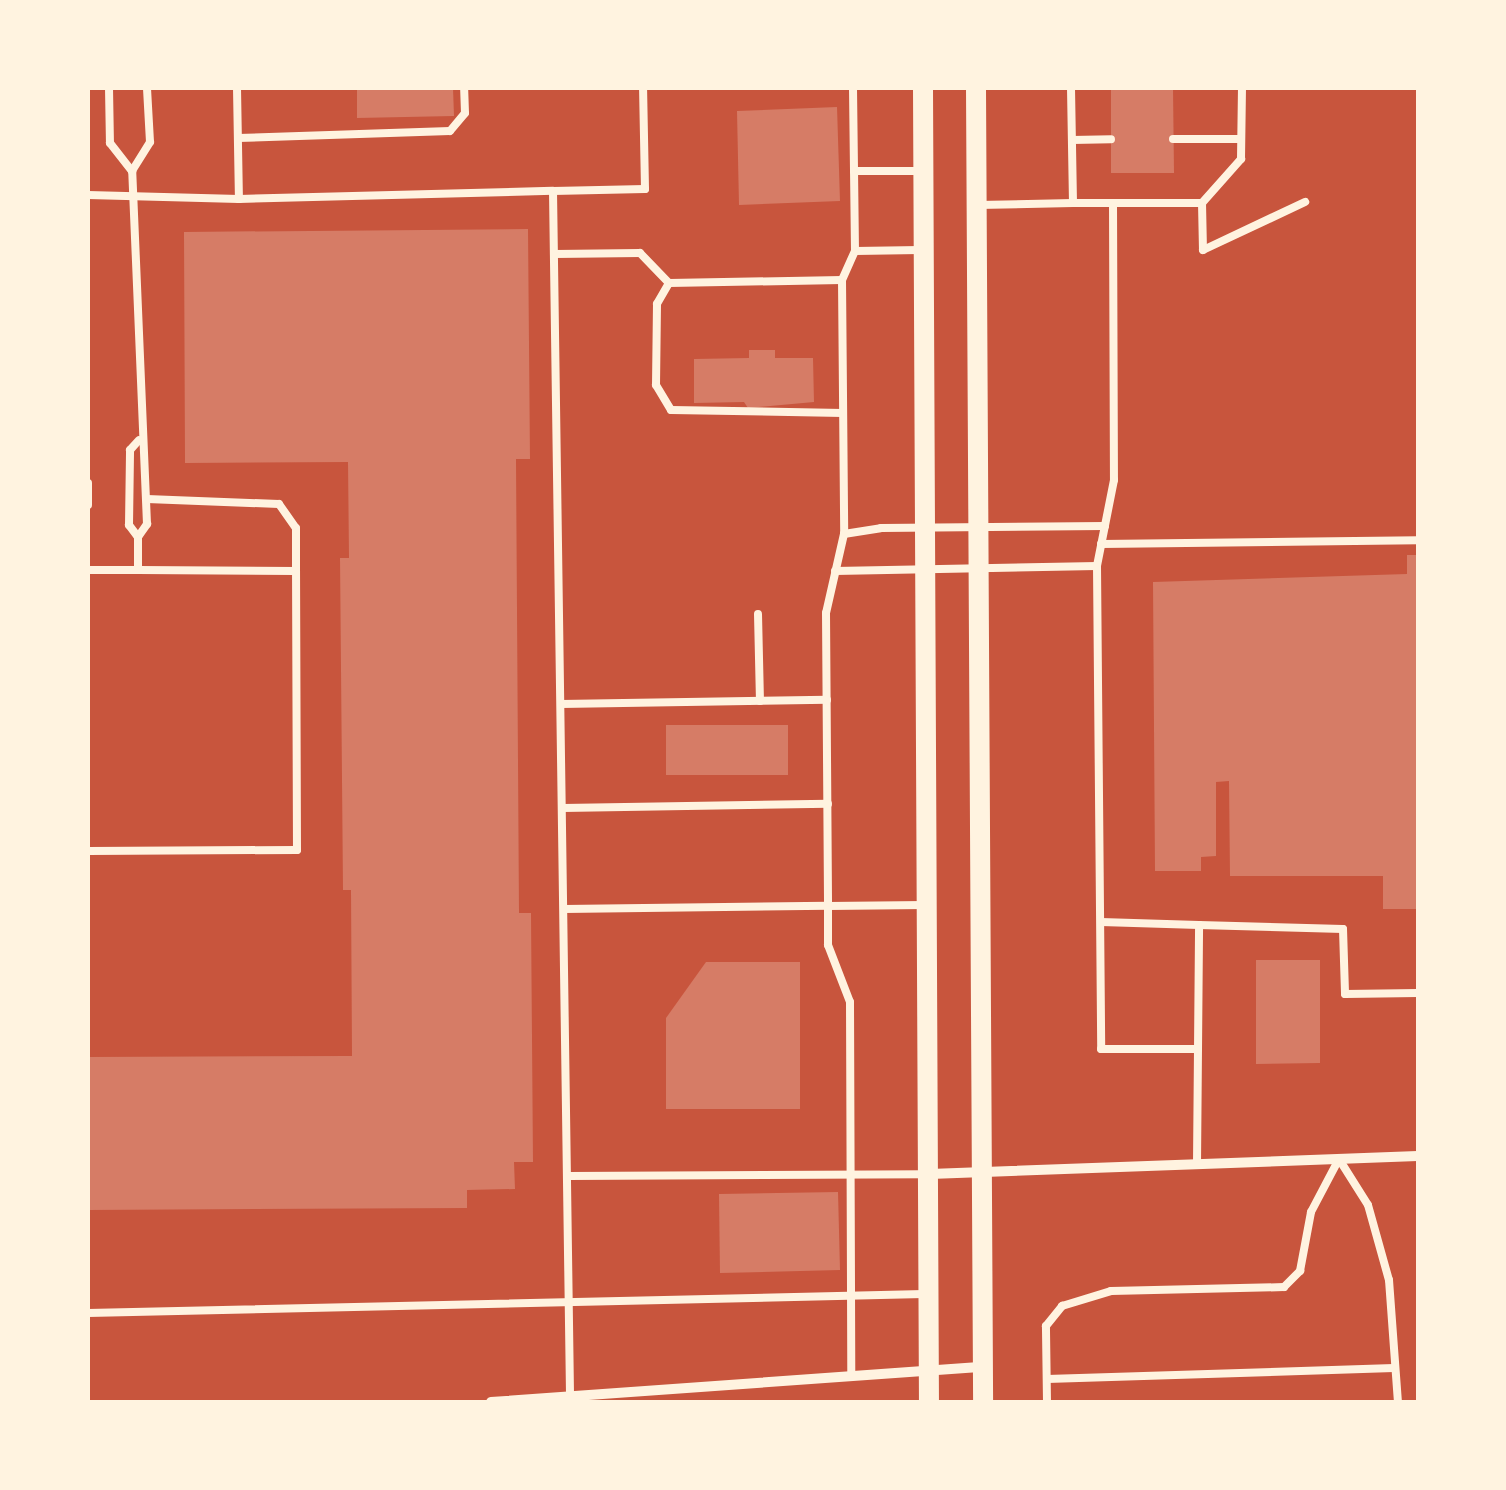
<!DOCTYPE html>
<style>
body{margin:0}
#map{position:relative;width:1506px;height:1490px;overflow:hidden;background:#c8553d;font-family:Raleway,sans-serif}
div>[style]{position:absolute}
.building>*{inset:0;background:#d67c66}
.service>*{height:8px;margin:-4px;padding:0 4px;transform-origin:4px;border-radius:4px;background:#fff3e0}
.minor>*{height:10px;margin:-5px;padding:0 5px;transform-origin:5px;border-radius:5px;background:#fff3e0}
.secondary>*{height:20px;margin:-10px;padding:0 10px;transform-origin:10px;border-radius:10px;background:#fff3e0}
span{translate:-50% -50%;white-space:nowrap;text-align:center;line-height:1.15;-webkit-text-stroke:8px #fff3e0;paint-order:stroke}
.frame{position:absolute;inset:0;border:90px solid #fff3e0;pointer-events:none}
</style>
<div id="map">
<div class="building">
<div style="clip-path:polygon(357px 88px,453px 88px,454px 116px,357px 118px)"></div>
<div style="clip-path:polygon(1111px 88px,1173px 88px,1174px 173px,1111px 173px)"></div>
<div style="clip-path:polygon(837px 107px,840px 201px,739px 205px,737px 111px)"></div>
<div style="clip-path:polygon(528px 229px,530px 459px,516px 459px,519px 913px,531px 913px,533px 1162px,514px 1162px,515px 1189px,467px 1190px,467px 1208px,88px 1210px,88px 1057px,352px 1056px,351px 890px,343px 890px,340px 558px,349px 558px,348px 462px,185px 463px,184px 232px)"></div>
<div style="clip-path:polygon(749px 350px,775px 350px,775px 358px,813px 358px,814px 402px,748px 408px,744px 402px,694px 403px,694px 359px,749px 358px)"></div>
<div style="clip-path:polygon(1407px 555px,1418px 555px,1418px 909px,1383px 909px,1383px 876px,1230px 876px,1229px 781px,1216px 782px,1216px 856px,1201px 857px,1201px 871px,1155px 871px,1153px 582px,1407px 574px)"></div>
<div style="clip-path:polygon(666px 725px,788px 725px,788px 775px,666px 775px)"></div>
<div style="clip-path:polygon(1256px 960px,1320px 960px,1320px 1063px,1256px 1064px)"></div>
<div style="clip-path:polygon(706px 962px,800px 962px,800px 1109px,666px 1109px,666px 1018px)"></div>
<div style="clip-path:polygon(838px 1192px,840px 1270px,720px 1273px,719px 1194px)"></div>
</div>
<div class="service">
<div style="left:109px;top:88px;width:55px;rotate:89deg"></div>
<div style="left:110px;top:143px;width:36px;rotate:52deg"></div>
<div style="left:132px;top:171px;width:34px;rotate:-58deg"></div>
<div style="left:150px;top:142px;width:54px;rotate:-93.2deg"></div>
<div style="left:237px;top:88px;width:111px;rotate:89deg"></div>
<div style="left:853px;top:88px;width:83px;rotate:89.3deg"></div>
<div style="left:238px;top:138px;width:212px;rotate:-1.9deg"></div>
<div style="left:450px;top:131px;width:23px;rotate:-50deg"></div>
<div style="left:465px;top:113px;width:25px;rotate:-92deg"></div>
<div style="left:1173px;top:139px;width:68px"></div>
<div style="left:1072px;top:140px;width:39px;rotate:-1deg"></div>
<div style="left:553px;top:191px;width:92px;rotate:-1.2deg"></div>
<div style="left:645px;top:189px;width:101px;rotate:-91.1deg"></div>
<div style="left:88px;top:195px;width:151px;rotate:1.5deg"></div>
<div style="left:239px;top:199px;width:314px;rotate:-1.5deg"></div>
<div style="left:553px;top:191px;width:1206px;rotate:89.19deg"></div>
<div style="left:1073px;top:203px;width:129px"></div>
<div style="left:1202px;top:203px;width:59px;rotate:-48.4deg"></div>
<div style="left:1241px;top:159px;width:71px;rotate:-89.2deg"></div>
<div style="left:1113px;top:203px;width:277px;rotate:89.8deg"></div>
<div style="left:1114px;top:480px;width:88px;rotate:101.2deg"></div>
<div style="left:1097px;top:566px;width:483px;rotate:89.5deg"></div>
<div style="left:1101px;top:1049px;width:97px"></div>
<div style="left:1202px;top:203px;width:47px;rotate:88.8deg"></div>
<div style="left:1203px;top:250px;width:113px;rotate:-25.2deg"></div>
<div style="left:978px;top:205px;width:95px;rotate:-1.2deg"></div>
<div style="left:1073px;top:203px;width:115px;rotate:-91deg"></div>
<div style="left:855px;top:251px;width:80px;rotate:-90.7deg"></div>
<div style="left:854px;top:171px;width:65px"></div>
<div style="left:555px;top:254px;width:85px;rotate:-0.7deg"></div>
<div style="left:640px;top:253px;width:42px;rotate:46deg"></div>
<div style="left:669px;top:283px;width:173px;rotate:-1deg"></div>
<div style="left:842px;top:280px;width:32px;rotate:-66deg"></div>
<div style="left:855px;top:251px;width:65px;rotate:-0.9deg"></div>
<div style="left:842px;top:280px;width:254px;rotate:89.5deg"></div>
<div style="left:844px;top:534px;width:81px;rotate:102.8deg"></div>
<div style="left:826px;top:613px;width:293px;rotate:89.6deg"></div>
<div style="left:828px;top:906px;width:97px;rotate:-0.6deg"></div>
<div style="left:669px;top:283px;width:24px;rotate:120deg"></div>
<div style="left:657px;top:304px;width:81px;rotate:90.7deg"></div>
<div style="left:656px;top:385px;width:29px;rotate:59deg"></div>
<div style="left:671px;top:410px;width:172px;rotate:1deg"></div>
<div style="left:88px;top:483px;width:22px;rotate:90deg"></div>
<div style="left:147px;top:499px;width:132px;rotate:2.2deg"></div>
<div style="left:279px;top:504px;width:29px;rotate:55deg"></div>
<div style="left:296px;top:528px;width:43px;rotate:90deg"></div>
<div style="left:844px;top:534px;width:37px;rotate:-9deg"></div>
<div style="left:881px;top:528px;width:224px;rotate:-0.5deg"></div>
<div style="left:138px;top:537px;width:15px;rotate:-127deg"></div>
<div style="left:129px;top:525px;width:75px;rotate:-89.2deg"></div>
<div style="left:130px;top:450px;width:13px;rotate:-48deg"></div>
<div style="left:1101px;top:544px;width:317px;rotate:-0.7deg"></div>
<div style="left:88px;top:570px;width:50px"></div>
<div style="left:138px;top:570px;width:33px;rotate:-90deg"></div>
<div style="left:138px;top:537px;width:16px;rotate:-55deg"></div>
<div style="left:147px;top:524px;width:353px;rotate:-92.4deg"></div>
<div style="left:835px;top:571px;width:262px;rotate:-1.1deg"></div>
<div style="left:758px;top:614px;width:87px;rotate:88.7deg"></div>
<div style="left:561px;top:704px;width:266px;rotate:-0.9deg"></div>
<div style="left:563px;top:808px;width:265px;rotate:-0.9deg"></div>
<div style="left:88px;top:851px;width:209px;rotate:-0.3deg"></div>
<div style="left:297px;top:850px;width:279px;rotate:-90.2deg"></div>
<div style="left:296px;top:571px;width:158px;rotate:-179.6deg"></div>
<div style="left:564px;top:909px;width:264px;rotate:-0.7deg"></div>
<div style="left:828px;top:906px;width:39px;rotate:90deg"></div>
<div style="left:828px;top:945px;width:61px;rotate:68.9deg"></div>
<div style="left:850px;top:1002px;width:374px;rotate:89.8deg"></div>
<div style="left:1101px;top:922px;width:98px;rotate:1.8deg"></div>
<div style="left:1197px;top:1164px;width:239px;rotate:-89.5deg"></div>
<div style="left:1199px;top:925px;width:144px;rotate:1.6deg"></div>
<div style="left:1343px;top:929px;width:65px;rotate:88.2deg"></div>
<div style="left:1345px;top:994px;width:73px;rotate:-0.8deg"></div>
<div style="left:568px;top:1176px;width:357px;rotate:-0.3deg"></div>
<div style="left:88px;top:1313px;width:836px;rotate:-1.3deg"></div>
<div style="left:1047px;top:1379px;width:347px;rotate:-1.8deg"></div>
<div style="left:1047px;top:1402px;width:76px;rotate:-90.8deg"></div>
<div style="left:1046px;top:1326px;width:26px;rotate:-51deg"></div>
<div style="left:1062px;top:1306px;width:51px;rotate:-17deg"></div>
<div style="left:1111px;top:1291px;width:173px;rotate:-1.3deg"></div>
<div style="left:1284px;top:1287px;width:23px;rotate:-45deg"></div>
<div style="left:1300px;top:1271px;width:60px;rotate:-79.4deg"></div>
<div style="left:1311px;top:1212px;width:60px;rotate:-62.2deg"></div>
<div style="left:1339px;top:1159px;width:54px;rotate:57.8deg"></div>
<div style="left:1368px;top:1205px;width:78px;rotate:74.4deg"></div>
<div style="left:1389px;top:1280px;width:122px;rotate:85.8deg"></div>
</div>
<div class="minor">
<div style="left:930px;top:1174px;width:488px;rotate:-2.1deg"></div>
<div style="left:491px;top:1402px;width:493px;rotate:-4.1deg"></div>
</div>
<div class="secondary">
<div style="left:923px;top:88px;width:1314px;rotate:89.74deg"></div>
<div style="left:976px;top:88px;width:1314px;rotate:89.69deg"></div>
</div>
<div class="frame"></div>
</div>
